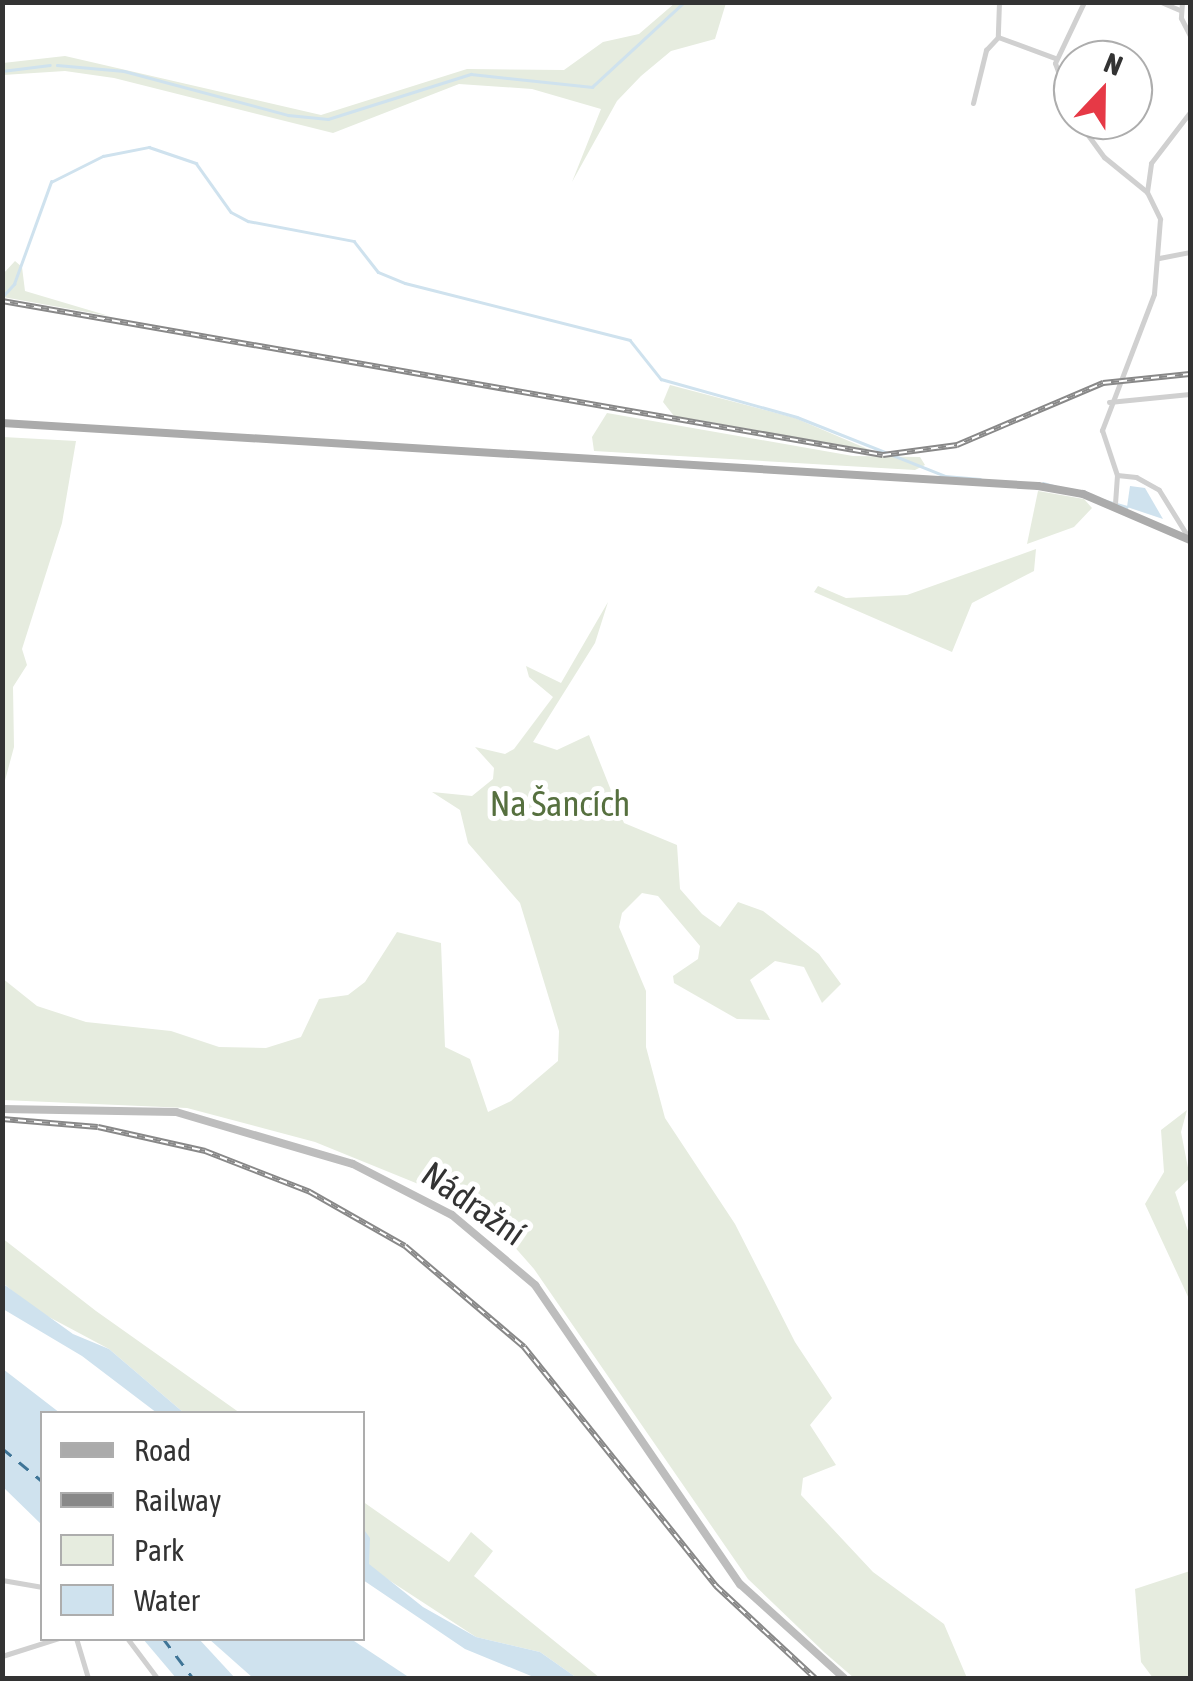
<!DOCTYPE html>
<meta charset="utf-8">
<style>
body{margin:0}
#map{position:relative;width:1193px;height:1681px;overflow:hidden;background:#fff;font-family:"Asap Condensed",sans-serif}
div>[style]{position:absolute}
.green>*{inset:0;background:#e6ecdf}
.water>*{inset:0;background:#cfe2ee}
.stream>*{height:2.5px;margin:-1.25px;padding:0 1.25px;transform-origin:1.25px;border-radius:1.25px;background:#cfe2ee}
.ferry>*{height:2.5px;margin-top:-1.25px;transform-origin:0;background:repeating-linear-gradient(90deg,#3f7597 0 12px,transparent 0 22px)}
.minor>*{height:5px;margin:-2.5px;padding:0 2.5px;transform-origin:2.5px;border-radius:2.5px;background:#d0d0d0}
.secondary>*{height:8px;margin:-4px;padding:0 4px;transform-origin:4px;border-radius:4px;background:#bdbdbd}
.primary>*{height:8px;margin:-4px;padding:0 4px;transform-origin:4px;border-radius:4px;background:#ababab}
.rail>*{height:6px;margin-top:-3px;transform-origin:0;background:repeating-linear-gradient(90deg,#fff 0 8px,#888 0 16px);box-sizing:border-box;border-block:2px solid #888}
span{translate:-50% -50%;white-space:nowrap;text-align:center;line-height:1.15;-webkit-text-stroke:10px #fff;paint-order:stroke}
.park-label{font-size:35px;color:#56703f}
.street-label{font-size:35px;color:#333}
.frame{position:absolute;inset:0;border:5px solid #333;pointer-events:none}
.legend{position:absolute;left:40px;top:1411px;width:325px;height:230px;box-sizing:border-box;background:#fff;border:2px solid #adadad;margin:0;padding:12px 18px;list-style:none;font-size:30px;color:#333}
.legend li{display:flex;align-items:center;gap:20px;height:50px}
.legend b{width:50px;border:2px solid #adadad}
.north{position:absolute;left:1053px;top:40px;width:100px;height:100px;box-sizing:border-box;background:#fff;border:2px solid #adadad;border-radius:50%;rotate:22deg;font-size:28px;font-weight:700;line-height:40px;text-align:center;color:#333}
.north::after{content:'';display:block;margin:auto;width:35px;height:45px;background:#e63946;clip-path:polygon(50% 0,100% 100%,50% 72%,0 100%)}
</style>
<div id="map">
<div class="green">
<div style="clip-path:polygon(675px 3px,726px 3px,715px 39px,671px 51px,641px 76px,617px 101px,572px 182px,601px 109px,532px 89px,459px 84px,333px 133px,114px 78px,65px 71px,3px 75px,3px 63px,65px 56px,321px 115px,467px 69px,564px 70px,603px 42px,639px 34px)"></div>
<div style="clip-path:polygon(15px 261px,22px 267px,25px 291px,109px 316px,3px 297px,3px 274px)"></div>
<div style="clip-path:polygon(670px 385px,795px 418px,870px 450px,674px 416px,663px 402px)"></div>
<div style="clip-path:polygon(607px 413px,853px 456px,920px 457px,925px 465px,915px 470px,594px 451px,592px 437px)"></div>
<div style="clip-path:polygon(3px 437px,76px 441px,62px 523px,22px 649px,27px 665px,13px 687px,14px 747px,3px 788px)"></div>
<div style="clip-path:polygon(1038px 491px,1084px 499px,1092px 508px,1074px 527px,1027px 544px)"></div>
<div style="clip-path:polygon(1036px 549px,1034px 571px,972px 603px,952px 652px,814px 592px,818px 586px,846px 598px,907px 595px)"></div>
<div style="clip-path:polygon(608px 602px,595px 643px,533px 742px,557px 750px,589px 735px,624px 823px,677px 845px,680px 889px,702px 914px,720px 927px,738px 902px,763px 911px,819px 954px,841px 984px,822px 1003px,804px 967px,775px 961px,750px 980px,770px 1020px,737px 1019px,674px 983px,673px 976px,698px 959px,700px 946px,658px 896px,642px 893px,622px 913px,619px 927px,646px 991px,646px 1047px,665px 1118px,735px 1224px,795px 1342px,832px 1398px,810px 1425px,836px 1465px,803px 1478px,801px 1495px,873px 1572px,944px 1624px,967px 1678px,854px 1678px,824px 1652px,748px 1579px,534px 1269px,512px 1244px,438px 1192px,315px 1142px,187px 1108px,3px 1100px,2px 978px,37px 1006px,86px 1022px,171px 1031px,219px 1047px,266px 1048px,301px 1037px,319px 999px,348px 995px,365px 982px,397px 932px,441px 943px,445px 1047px,470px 1059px,488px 1112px,511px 1101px,558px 1061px,559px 1031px,520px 903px,468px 843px,460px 810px,432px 792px,472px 796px,493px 779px,494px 768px,475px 747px,505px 754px,514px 749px,553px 697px,529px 677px,526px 666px,561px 683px)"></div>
<div style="clip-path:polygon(1187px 1110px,1181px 1132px,1190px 1178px,1175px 1192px,1190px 1237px,1190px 1301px,1145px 1204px,1164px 1172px,1161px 1130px)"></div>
<div style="clip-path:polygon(2px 1238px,96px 1311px,240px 1413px,184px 1413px,109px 1349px,34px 1309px,3px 1283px)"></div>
<div style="clip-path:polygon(362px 1501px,449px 1562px,471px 1532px,493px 1551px,474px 1576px,600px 1678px,577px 1678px,540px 1652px,476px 1637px,378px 1573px,368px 1564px)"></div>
<div style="clip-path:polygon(1190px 1571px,1190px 1678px,1153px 1678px,1141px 1662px,1135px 1589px)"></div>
</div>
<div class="water">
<div style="clip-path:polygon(1130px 486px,1145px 488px,1163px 519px,1127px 507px)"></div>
<div style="clip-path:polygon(2px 1283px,73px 1334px,109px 1349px,184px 1413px,157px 1413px,82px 1356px,3px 1309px)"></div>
<div style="clip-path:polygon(3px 1369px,60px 1413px,42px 1414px,42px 1525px,3px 1487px)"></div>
<div style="clip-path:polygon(362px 1527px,370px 1538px,369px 1564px,423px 1607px,476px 1637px,540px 1652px,577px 1678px,536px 1678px,465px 1649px,363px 1580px)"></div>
<div style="clip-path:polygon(143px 1639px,199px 1639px,235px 1678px,176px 1678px)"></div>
<div style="clip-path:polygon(209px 1639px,351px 1639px,410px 1678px,253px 1678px)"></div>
</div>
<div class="stream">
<div style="left:57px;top:65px;width:67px;rotate:5.1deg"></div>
<div style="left:124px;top:71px;width:170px;rotate:15deg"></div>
<div style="left:288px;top:115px;width:40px;rotate:5.7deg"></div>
<div style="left:328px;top:119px;width:150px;rotate:-17.5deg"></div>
<div style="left:471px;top:74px;width:122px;rotate:6.1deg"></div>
<div style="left:592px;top:87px;width:125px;rotate:-42.7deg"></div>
<div style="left:2px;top:71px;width:48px;rotate:-7.1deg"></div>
<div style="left:2px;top:297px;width:18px;rotate:-47deg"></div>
<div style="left:14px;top:284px;width:109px;rotate:-70.1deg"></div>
<div style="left:51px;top:182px;width:58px;rotate:-26.6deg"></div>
<div style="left:103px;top:156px;width:47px;rotate:-11.1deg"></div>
<div style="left:149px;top:147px;width:50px;rotate:18.8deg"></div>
<div style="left:196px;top:163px;width:60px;rotate:54.5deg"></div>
<div style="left:231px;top:212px;width:19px;rotate:28deg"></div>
<div style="left:248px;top:221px;width:108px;rotate:10.7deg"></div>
<div style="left:354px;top:241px;width:39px;rotate:52deg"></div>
<div style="left:378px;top:272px;width:29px;rotate:22deg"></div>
<div style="left:405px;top:283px;width:232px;rotate:14.2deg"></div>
<div style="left:630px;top:340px;width:50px;rotate:51.5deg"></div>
<div style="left:661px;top:379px;width:141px;rotate:15.6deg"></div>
<div style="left:797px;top:417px;width:159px;rotate:21.7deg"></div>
<div style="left:945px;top:476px;width:35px;rotate:5deg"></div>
<div style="left:1043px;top:483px;width:87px;rotate:15.9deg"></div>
</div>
<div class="ferry">
<div style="left:2px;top:1448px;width:52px;rotate:39.5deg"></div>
<div style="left:163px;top:1638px;width:50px;rotate:53.1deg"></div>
</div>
<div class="minor">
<div style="left:999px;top:2px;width:35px;rotate:92deg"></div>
<div style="left:998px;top:37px;width:61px;rotate:20.2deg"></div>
<div style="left:1161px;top:2px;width:21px;rotate:23deg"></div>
<div style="left:1182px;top:2px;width:16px;rotate:94deg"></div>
<div style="left:1181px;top:18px;width:20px;rotate:63deg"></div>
<div style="left:973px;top:103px;width:55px;rotate:-76.2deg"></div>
<div style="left:986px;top:50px;width:18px;rotate:-47deg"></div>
<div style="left:1073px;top:113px;width:53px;rotate:-109.8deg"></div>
<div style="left:1055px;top:63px;width:68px;rotate:-64.6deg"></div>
<div style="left:1077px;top:120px;width:46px;rotate:53.9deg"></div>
<div style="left:1104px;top:157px;width:55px;rotate:39.1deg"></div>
<div style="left:1147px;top:192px;width:30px;rotate:64deg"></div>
<div style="left:1160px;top:219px;width:75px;rotate:94.6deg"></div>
<div style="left:1154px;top:294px;width:146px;rotate:110.9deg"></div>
<div style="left:1102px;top:430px;width:47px;rotate:71.6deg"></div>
<div style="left:1117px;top:475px;width:32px;rotate:94deg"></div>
<div style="left:1147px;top:192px;width:29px;rotate:-82deg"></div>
<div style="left:1151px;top:163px;width:64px;rotate:-52.6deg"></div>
<div style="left:1159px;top:258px;width:32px;rotate:-11deg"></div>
<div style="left:1109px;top:402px;width:81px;rotate:-5.6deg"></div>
<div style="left:1117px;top:475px;width:19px;rotate:6deg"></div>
<div style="left:1136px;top:477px;width:26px;rotate:29deg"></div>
<div style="left:1159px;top:490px;width:59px;rotate:58.2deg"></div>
<div style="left:2px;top:1580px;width:41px;rotate:9.9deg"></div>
<div style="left:76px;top:1638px;width:42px;rotate:73.3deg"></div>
<div style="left:127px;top:1638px;width:50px;rotate:53.1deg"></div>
<div style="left:2px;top:1656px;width:60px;rotate:-17.5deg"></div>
</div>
<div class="secondary">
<div style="left:2px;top:1109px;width:174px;rotate:1deg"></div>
<div style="left:176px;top:1112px;width:184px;rotate:16.4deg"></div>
<div style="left:353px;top:1164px;width:111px;rotate:27.3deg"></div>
<div style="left:452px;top:1215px;width:109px;rotate:40.1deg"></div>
<div style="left:535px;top:1285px;width:363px;rotate:55.6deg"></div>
<div style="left:740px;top:1584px;width:140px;rotate:42.1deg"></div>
</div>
<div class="primary">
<div style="left:2px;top:423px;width:1038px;rotate:3.48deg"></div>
<div style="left:1038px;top:486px;width:46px;rotate:10.1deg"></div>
<div style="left:1083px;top:494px;width:116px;rotate:23.3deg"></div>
</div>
<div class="rail">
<div style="left:2px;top:301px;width:894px;rotate:9.92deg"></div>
<div style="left:883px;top:455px;width:75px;rotate:-7.7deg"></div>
<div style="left:957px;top:445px;width:159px;rotate:-23deg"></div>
<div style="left:1103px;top:383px;width:87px;rotate:-5.9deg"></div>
<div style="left:2px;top:1119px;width:96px;rotate:4.8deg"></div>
<div style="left:98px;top:1127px;width:110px;rotate:12.6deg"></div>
<div style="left:205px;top:1151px;width:113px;rotate:21.3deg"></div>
<div style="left:310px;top:1192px;width:109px;rotate:29.6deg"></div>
<div style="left:405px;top:1246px;width:156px;rotate:40.3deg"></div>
<div style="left:524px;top:1347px;width:307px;rotate:51.2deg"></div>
<div style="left:716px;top:1586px;width:135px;rotate:42.9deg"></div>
</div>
<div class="park-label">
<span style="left:560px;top:803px">Na Šancích</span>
</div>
<div class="street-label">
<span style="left:474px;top:1203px;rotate:35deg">Nádražní</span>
</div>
<div class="frame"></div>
<ul class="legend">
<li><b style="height:12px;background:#ababab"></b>Road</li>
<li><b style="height:12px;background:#888"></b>Railway</li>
<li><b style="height:28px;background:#e6ecdf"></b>Park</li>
<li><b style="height:28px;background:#cfe2ee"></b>Water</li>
</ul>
<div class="north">N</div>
</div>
